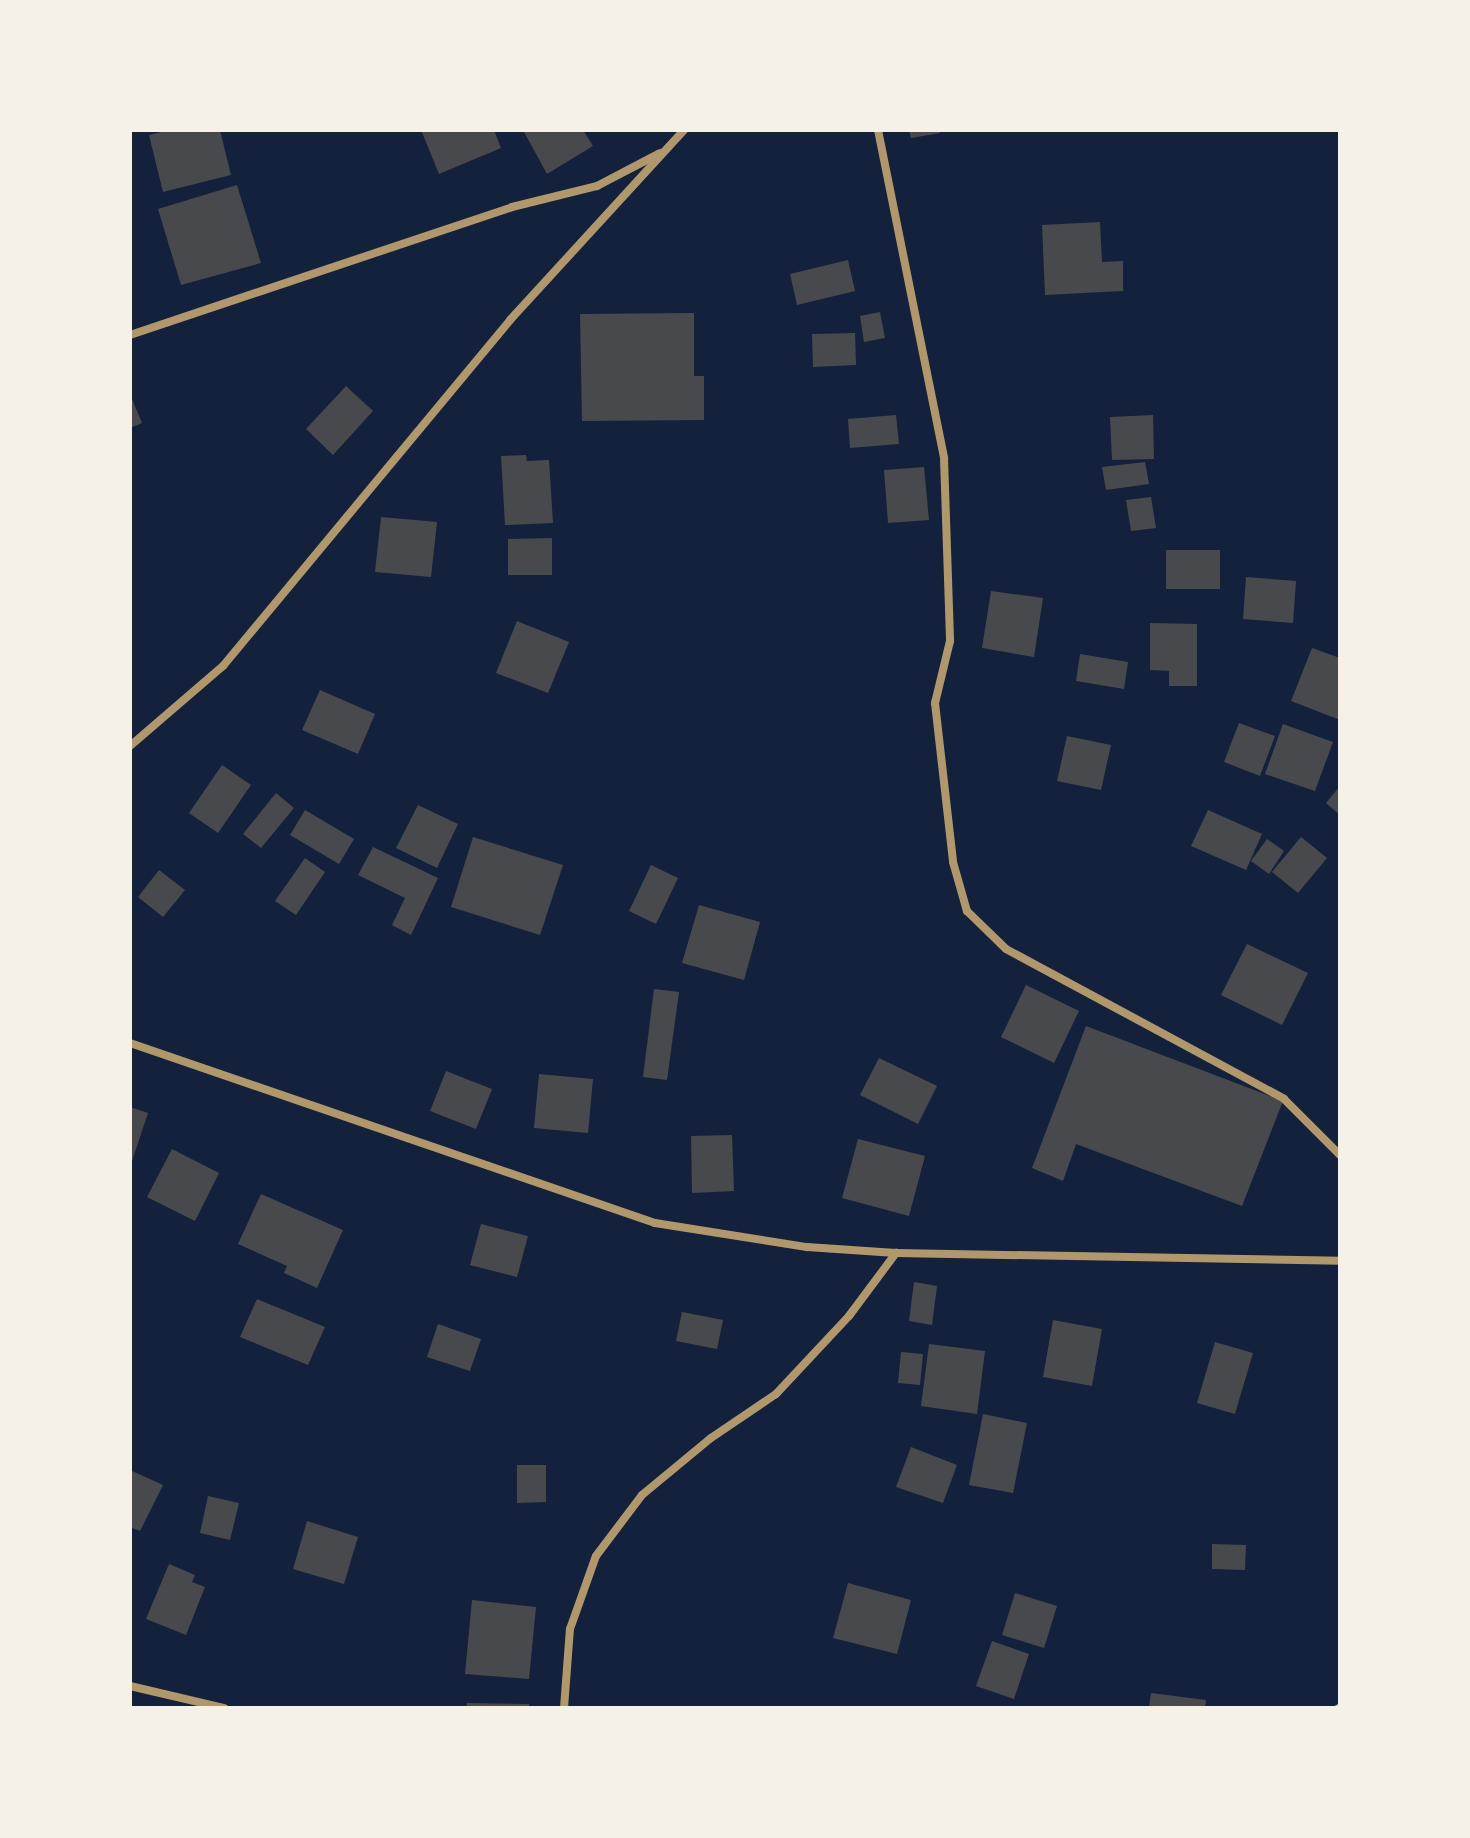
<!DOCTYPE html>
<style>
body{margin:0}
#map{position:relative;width:1470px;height:1838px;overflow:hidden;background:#14213d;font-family:Rubik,sans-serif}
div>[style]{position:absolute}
.building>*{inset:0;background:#48494c}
.path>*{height:5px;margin:-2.5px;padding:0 2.5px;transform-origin:2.5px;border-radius:2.5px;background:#e5c07b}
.minor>*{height:8px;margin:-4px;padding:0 4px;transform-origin:4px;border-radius:4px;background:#b1986c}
span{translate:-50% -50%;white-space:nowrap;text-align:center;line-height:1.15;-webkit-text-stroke:6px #f6f1e7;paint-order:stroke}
.frame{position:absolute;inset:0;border:132px solid #f6f1e7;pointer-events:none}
</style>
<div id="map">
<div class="building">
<div style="clip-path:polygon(169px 130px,220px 130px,231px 175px,163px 192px,149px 135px)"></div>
<div style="clip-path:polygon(421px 130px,494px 130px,501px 148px,439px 174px)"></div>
<div style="clip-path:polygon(523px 130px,583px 130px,593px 146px,547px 174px)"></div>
<div style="clip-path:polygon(909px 130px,939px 130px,940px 133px,911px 138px)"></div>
<div style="clip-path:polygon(237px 185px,261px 263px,181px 285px,158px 209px)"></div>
<div style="clip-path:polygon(1100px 222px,1102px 262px,1123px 261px,1123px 291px,1045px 295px,1042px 225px)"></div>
<div style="clip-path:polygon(848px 260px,855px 291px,797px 305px,790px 274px)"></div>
<div style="clip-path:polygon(880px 312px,885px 338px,864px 342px,860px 316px)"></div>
<div style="clip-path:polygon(694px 313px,694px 376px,704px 376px,704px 420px,582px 421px,580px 314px)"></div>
<div style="clip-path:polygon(855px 333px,856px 365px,813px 367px,812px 334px)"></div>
<div style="clip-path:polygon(346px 386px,373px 411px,333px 455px,306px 429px)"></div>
<div style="clip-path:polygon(130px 394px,142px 423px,130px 428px)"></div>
<div style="clip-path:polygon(896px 415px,899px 444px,850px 448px,848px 419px)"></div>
<div style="clip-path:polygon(1153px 415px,1154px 459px,1112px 460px,1110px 417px)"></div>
<div style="clip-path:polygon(526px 455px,527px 461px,549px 460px,553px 523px,505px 525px,501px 456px)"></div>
<div style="clip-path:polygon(1145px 462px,1149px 484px,1106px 490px,1102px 467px)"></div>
<div style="clip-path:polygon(924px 467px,929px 520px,888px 523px,884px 470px)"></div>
<div style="clip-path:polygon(1151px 497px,1156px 528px,1131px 531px,1126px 500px)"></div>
<div style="clip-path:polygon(381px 517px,437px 522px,431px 577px,375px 572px)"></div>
<div style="clip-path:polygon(552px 538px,552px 575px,508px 575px,508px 539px)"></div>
<div style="clip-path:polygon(1166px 550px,1220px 550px,1220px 589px,1166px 589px)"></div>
<div style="clip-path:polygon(1246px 577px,1296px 581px,1293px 623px,1243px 619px)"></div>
<div style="clip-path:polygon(991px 591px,1043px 598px,1034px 657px,982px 648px)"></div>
<div style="clip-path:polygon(517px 621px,569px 642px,548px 693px,496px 673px)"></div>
<div style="clip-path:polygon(1150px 623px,1197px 624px,1197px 686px,1169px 686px,1169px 671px,1150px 670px)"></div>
<div style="clip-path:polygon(1312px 648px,1340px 658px,1340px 720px,1291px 701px)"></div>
<div style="clip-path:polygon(1080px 654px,1128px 662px,1124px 689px,1076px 681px)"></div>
<div style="clip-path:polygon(320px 690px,375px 714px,358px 754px,302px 730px)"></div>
<div style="clip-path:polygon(1239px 723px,1275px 736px,1260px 776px,1224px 762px)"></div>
<div style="clip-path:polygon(1283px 724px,1333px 742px,1315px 791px,1265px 774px)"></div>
<div style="clip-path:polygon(1067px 736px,1111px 745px,1101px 790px,1057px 781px)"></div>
<div style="clip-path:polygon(222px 765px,251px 785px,218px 833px,189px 813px)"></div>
<div style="clip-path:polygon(1340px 786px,1340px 815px,1326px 803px)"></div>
<div style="clip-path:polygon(276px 793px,294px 808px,261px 848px,243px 834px)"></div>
<div style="clip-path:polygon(418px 805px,458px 824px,437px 868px,396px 848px)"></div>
<div style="clip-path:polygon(305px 810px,354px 839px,339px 864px,290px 835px)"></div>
<div style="clip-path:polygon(1208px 810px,1262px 834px,1246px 870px,1191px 846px)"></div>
<div style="clip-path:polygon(473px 837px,563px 865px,540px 935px,451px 907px)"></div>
<div style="clip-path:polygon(1301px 837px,1327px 858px,1298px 893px,1272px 872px)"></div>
<div style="clip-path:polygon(1267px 839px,1284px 851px,1269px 874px,1251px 861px)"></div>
<div style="clip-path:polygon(373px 847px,438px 878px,411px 935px,392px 925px,405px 898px,358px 875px)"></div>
<div style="clip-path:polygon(305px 858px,325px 872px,296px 915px,275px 901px)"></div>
<div style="clip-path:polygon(651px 865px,678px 878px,656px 924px,629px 911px)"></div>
<div style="clip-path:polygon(159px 870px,185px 890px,163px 917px,138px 897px)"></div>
<div style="clip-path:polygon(699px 905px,760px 922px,744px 980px,682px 963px)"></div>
<div style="clip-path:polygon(1247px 944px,1308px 973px,1282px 1025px,1221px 995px)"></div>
<div style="clip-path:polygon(1026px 985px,1079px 1011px,1054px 1063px,1001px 1037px)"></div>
<div style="clip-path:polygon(654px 989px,679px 992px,667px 1080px,643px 1077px)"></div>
<div style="clip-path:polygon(1086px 1026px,1283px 1101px,1242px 1206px,1076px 1144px,1063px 1181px,1032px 1168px)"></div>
<div style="clip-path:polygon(879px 1058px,937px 1086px,918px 1124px,860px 1095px)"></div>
<div style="clip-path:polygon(446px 1071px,492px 1089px,476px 1129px,430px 1111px)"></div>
<div style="clip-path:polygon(539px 1074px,593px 1079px,588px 1133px,534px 1128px)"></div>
<div style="clip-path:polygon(130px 1107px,148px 1113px,131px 1164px,130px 1163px)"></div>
<div style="clip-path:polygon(732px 1135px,734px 1191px,692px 1193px,691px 1136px)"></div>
<div style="clip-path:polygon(858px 1139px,925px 1156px,909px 1216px,842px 1198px)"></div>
<div style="clip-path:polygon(172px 1149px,219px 1173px,195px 1221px,147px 1197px)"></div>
<div style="clip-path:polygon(261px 1194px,343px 1230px,317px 1288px,284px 1273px,287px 1266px,238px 1244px)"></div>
<div style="clip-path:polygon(481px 1224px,528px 1236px,517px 1277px,470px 1265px)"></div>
<div style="clip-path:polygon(914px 1282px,937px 1286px,932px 1325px,909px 1321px)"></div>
<div style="clip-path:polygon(257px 1299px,325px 1327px,308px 1365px,240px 1337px)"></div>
<div style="clip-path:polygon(682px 1312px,723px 1320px,717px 1349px,676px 1341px)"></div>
<div style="clip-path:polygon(1053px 1320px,1102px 1329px,1092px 1386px,1043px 1377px)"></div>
<div style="clip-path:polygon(438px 1324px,481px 1339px,470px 1371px,427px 1357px)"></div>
<div style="clip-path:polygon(1215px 1342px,1253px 1353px,1235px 1414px,1197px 1403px)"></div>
<div style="clip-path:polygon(929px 1344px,985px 1351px,977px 1414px,921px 1406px)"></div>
<div style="clip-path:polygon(901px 1352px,923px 1354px,920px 1385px,898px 1383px)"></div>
<div style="clip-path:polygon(983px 1414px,1027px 1423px,1013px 1493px,969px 1485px)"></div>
<div style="clip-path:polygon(911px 1447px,957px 1465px,943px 1503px,896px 1487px)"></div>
<div style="clip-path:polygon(517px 1465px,546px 1465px,546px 1502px,517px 1503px)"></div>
<div style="clip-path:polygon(130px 1470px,163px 1485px,140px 1531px,130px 1527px)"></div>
<div style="clip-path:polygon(208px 1496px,239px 1503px,230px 1540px,200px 1533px)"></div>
<div style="clip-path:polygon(307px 1521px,358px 1537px,344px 1584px,293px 1569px)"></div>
<div style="clip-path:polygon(1212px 1544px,1246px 1545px,1245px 1570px,1212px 1569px)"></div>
<div style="clip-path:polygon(169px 1564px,195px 1575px,192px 1582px,205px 1587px,186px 1635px,146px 1619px)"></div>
<div style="clip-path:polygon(848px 1583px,911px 1600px,897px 1654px,833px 1638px)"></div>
<div style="clip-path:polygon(1015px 1593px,1057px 1606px,1044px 1648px,1002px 1635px)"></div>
<div style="clip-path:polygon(472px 1600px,536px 1607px,529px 1679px,465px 1674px)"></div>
<div style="clip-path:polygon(992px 1641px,1029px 1654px,1014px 1699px,976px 1686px)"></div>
<div style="clip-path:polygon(1151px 1693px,1206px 1700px,1205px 1708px,1149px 1708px)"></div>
<div style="clip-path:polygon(467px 1703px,529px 1704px,529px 1708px,466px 1708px)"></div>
</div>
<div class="path">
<div style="left:1335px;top:1708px;width:6px;rotate:-31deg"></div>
</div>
<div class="minor">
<div style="left:878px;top:130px;width:335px;rotate:78.6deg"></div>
<div style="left:944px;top:458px;width:183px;rotate:88.1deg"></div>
<div style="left:950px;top:641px;width:64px;rotate:103.6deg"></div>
<div style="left:935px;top:703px;width:160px;rotate:83.5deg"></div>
<div style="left:953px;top:862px;width:51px;rotate:74.1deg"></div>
<div style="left:967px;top:911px;width:54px;rotate:44.3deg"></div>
<div style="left:1006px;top:949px;width:316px;rotate:28.3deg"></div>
<div style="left:1284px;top:1099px;width:79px;rotate:45deg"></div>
<div style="left:130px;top:335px;width:403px;rotate:-18.5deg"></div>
<div style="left:512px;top:207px;width:88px;rotate:-13.9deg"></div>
<div style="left:597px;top:186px;width:71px;rotate:-27.6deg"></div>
<div style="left:130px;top:746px;width:123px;rotate:-40.7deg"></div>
<div style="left:223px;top:666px;width:450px;rotate:-50.3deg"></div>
<div style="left:510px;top:320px;width:258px;rotate:-47.5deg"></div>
<div style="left:130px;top:1043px;width:555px;rotate:18.92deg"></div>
<div style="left:655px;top:1223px;width:154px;rotate:9deg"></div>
<div style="left:807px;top:1247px;width:89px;rotate:3.9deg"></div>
<div style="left:896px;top:1253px;width:444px;rotate:1deg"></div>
<div style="left:130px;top:1686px;width:97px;rotate:13.2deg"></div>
<div style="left:564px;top:1708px;width:79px;rotate:-85.7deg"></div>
<div style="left:570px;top:1629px;width:77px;rotate:-70.4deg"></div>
<div style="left:596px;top:1556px;width:76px;rotate:-53deg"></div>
<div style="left:642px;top:1495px;width:89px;rotate:-39.6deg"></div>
<div style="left:711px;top:1438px;width:78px;rotate:-34.1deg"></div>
<div style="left:776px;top:1394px;width:107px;rotate:-46.9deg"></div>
<div style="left:849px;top:1316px;width:79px;rotate:-53.3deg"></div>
</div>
<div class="frame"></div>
</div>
